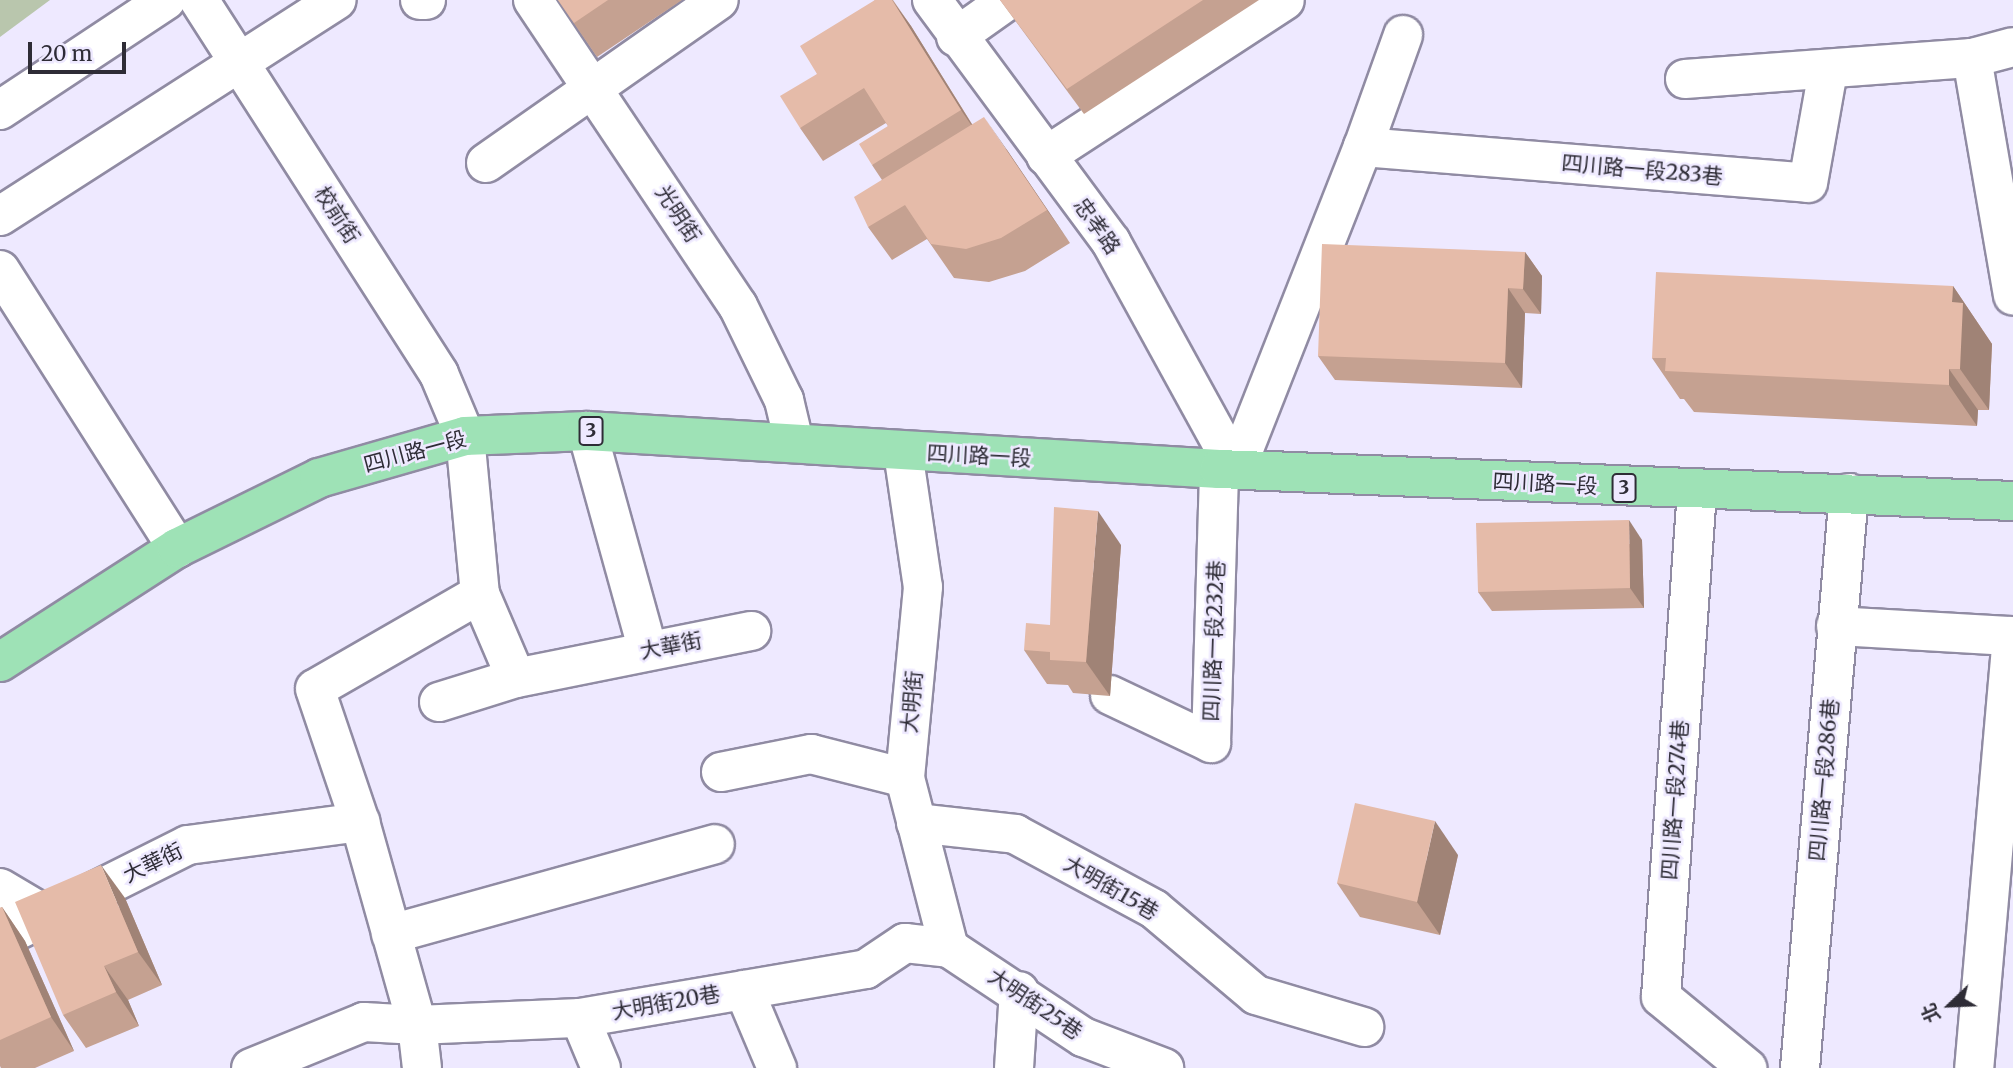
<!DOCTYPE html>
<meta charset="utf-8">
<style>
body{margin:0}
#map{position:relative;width:2013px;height:1068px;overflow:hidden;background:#eee9ff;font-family:Merriweather,"Noto Sans TC",serif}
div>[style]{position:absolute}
.green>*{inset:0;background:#b9c6ad}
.roads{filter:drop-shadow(2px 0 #908ba3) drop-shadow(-2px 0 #908ba3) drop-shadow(0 2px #908ba3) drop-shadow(0 -2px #908ba3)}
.minor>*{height:38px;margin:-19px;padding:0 19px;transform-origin:19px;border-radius:19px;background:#fff}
.major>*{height:38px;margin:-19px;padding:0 19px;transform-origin:19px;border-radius:19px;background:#9ee2b6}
.wall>*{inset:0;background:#c5a191}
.shaded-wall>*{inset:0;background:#a08376}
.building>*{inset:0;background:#e5bba9}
span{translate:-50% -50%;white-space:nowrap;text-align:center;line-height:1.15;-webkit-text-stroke:5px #eee9ff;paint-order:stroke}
.shield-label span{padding:2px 5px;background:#eee9ff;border:2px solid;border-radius:5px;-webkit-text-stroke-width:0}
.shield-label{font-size:19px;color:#2e2c36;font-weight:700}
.street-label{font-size:21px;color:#2e2c36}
.north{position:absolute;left:1915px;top:970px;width:70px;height:70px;-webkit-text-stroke:5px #eee9ff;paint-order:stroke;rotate:247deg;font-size:19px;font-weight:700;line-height:28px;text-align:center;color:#2e2c36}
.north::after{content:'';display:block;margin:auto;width:24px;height:32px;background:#2e2c36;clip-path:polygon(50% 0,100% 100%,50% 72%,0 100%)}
.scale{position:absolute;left:28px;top:42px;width:98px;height:32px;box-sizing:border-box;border:4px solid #2e2c36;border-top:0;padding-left:9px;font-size:21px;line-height:24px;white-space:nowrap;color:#2e2c36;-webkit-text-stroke:5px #eee9ff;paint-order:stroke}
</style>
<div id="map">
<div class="green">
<div style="clip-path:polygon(0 0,50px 0,0 37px)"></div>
</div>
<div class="roads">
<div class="minor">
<div style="left:199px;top:0;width:444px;rotate:57.3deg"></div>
<div style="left:439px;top:374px;width:67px;rotate:67.2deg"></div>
<div style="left:465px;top:436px;width:159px;rotate:84.6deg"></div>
<div style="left:480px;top:594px;width:190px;rotate:150.1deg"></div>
<div style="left:315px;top:689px;width:140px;rotate:71.3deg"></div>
<div style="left:420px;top:0;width:6px"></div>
<div style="left:533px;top:0;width:368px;rotate:56.2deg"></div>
<div style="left:738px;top:306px;width:105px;rotate:63.9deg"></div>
<div style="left:784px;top:400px;width:43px;rotate:76.6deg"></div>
<div style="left:932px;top:0;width:301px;rotate:53.5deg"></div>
<div style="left:1111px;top:242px;width:259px;rotate:61.2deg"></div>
<div style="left:956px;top:37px;width:64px;rotate:-35.4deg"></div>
<div style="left:1972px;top:58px;width:241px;rotate:80.2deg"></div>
<div style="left:1685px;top:79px;width:288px;rotate:-4.2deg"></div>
<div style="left:1972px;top:58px;width:42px;rotate:-15deg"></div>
<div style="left:0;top:110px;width:199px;rotate:-33.5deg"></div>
<div style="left:1363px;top:147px;width:446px;rotate:4.6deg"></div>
<div style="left:1808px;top:183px;width:114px;rotate:-79.9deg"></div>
<div style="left:1046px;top:156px;width:285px;rotate:-33.1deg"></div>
<div style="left:486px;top:163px;width:284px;rotate:-35deg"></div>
<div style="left:0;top:216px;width:400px;rotate:-32.7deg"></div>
<div style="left:0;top:270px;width:330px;rotate:57.5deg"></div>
<div style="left:587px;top:431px;width:228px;rotate:74.5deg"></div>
<div style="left:903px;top:452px;width:136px;rotate:81.6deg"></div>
<div style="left:923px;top:587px;width:192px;rotate:95.4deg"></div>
<div style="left:905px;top:778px;width:176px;rotate:75.5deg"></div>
<div style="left:1236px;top:469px;width:346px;rotate:-68.5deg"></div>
<div style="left:1363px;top:147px;width:119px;rotate:-70.3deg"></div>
<div style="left:1697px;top:491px;width:507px;rotate:94.07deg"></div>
<div style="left:1661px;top:997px;width:112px;rotate:39.5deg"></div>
<div style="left:480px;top:594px;width:91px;rotate:66.8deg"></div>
<div style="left:516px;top:678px;width:240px;rotate:-11.3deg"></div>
<div style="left:1836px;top:626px;width:176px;rotate:3.3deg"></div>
<div style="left:2012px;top:636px;width:434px;rotate:95deg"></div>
<div style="left:1110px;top:695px;width:112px;rotate:25.4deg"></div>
<div style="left:1211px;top:743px;width:274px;rotate:-88.3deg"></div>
<div style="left:439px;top:702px;width:81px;rotate:-17.3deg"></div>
<div style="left:721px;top:772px;width:92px;rotate:-11.3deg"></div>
<div style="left:811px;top:754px;width:97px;rotate:14.3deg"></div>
<div style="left:916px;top:823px;width:100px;rotate:6.3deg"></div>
<div style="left:1015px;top:834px;width:158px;rotate:28.3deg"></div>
<div style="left:1154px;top:909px;width:133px;rotate:40.1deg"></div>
<div style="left:1256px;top:995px;width:113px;rotate:16.5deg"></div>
<div style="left:0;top:888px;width:55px;rotate:30.8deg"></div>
<div style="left:391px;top:934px;width:336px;rotate:-15.5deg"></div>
<div style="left:0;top:939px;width:210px;rotate:-26.6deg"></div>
<div style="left:188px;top:845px;width:174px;rotate:-7.6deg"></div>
<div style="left:360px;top:822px;width:211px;rotate:74.3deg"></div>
<div style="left:417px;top:1025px;width:53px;rotate:-176.8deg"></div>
<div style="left:364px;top:1022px;width:122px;rotate:157.8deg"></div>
<div style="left:744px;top:990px;width:85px;rotate:67.1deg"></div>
<div style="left:580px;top:1018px;width:54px;rotate:67.2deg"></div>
<div style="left:422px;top:1068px;width:43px;rotate:-96.6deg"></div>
<div style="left:417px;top:1025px;width:163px;rotate:-2.5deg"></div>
<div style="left:580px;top:1018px;width:290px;rotate:-9.7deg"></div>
<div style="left:866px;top:969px;width:47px;rotate:-33.7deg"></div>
<div style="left:905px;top:943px;width:44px;rotate:6.5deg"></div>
<div style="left:949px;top:948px;width:161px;rotate:33.6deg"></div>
<div style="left:1083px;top:1037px;width:87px;rotate:20.9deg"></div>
<div style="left:1014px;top:1068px;width:77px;rotate:-86.3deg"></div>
<div style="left:1800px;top:1068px;width:577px;rotate:-85.13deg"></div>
</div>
<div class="major">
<div style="left:0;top:662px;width:211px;rotate:-32.8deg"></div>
<div style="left:177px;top:548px;width:158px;rotate:-26.2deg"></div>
<div style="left:319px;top:478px;width:152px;rotate:-16deg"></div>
<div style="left:465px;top:436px;width:122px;rotate:-2.3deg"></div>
<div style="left:587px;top:431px;width:633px;rotate:3.44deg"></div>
<div style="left:1219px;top:469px;width:795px;rotate:2.31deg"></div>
</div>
</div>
<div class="wall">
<div style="clip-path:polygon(558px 0,682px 0,597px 57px)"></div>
<div style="clip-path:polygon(875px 0,893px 0,911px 26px,972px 124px,1007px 150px,1070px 243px,1025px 271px,989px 282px,954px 278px,927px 239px,892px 260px,868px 227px,882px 180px,872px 165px,888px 126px,886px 123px,823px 161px,800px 128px,817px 74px)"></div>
<div style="clip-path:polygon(1000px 0,1259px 0,1084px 114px)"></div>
<div style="clip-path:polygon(1525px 252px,1542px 276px,1541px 314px,1525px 313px,1522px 388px,1335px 380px,1318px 356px)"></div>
<div style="clip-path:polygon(1953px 286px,1992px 344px,1989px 410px,1978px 410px,1977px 426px,1694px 412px,1684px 399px,1680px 399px,1652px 358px)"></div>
<div style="clip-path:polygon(1642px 540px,1644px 608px,1492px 611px,1478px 592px)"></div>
<div style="clip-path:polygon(1121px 545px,1110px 696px,1073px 693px,1068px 685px,1047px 684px,1024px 650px,1050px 625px)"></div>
<div style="clip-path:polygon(1458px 855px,1440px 935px,1360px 917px,1337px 883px)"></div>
<div style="clip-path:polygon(125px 898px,162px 985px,128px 1000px,139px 1026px,86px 1048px,63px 1015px)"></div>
<div style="clip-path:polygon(2px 907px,25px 941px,74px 1051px,35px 1068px,1px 1068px,0 1066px,0 908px)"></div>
</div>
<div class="shaded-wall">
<div style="clip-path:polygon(892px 0,911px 26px,984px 144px,961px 110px)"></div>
<div style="clip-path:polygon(984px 117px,1007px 150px,1070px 243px,1047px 210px)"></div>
<div style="clip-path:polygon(1525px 252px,1542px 276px,1541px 314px,1523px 289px)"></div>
<div style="clip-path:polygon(1953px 286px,1992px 344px,1989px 410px,1960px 369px,1952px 302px)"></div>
<div style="clip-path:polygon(1508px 288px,1525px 313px,1522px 388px,1505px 363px)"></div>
<div style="clip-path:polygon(1949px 369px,1978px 410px,1977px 426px,1949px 385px)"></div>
<div style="clip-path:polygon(1098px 511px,1121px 545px,1110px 696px,1086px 662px)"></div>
<div style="clip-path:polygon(1629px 520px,1642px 540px,1644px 608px,1630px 588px)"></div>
<div style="clip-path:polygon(1435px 821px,1458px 855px,1440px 935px,1417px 902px)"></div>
<div style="clip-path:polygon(101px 865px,125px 898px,162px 985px,138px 952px)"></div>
<div style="clip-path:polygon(2px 907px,25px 941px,74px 1051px,51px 1017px)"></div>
<div style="clip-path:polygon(104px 966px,128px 1000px,139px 1026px,116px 992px)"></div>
</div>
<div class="building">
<div style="clip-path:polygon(558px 0,608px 0,574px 23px)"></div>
<div style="clip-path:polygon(875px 0,892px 0,961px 110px,872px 165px,859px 144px,888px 126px,864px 88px,800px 128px,780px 96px,817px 74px,800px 46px)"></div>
<div style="clip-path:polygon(1000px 0,1203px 0,1067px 89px)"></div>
<div style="clip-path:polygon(984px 117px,1047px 210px,1001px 238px,966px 249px,931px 244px,905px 205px,868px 227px,854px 197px)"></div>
<div style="clip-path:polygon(1322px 244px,1525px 252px,1523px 289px,1508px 288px,1505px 363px,1318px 356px)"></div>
<div style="clip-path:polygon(1656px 272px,1953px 286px,1952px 302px,1963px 303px,1960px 369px,1949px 369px,1949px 385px,1665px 371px,1666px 358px,1652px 358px)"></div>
<div style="clip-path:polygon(1054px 507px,1098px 511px,1086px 662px,1050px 660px,1050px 652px,1024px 650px,1026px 623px,1050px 625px)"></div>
<div style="clip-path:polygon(1629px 520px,1630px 588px,1478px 592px,1476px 523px)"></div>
<div style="clip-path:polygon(1355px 803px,1435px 821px,1417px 902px,1337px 883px)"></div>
<div style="clip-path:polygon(101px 865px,138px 952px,104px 966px,116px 992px,63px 1015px,15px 902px)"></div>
<div style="clip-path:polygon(2px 907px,51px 1017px,0 1040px,0 908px)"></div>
</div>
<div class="shield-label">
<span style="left:591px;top:431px">3</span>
<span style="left:1624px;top:488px">3</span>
</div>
<div class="street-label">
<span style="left:1642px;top:170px;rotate:5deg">四川路一段283巷</span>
<span style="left:678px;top:214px;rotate:57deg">光明街</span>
<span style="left:337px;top:215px;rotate:57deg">校前街</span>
<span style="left:1097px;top:226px;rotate:55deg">忠孝路</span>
<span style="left:415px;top:452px;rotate:-15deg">四川路一段</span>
<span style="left:979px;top:456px;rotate:3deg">四川路一段</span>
<span style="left:1545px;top:484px;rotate:3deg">四川路一段</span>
<span style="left:1214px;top:641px;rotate:-88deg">四川路一段232巷</span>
<span style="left:671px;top:646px;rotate:-11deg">大華街</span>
<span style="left:912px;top:702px;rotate:-85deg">大明街</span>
<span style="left:1824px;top:780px;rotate:-85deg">四川路一段286巷</span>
<span style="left:1675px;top:800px;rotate:-86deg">四川路一段274巷</span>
<span style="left:153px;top:863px;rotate:-26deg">大華街</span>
<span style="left:1111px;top:888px;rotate:30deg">大明街15巷</span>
<span style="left:666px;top:1003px;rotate:-10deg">大明街20巷</span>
<span style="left:1035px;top:1004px;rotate:34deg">大明街25巷</span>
</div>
<div class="north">北</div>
<div class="scale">20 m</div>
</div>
